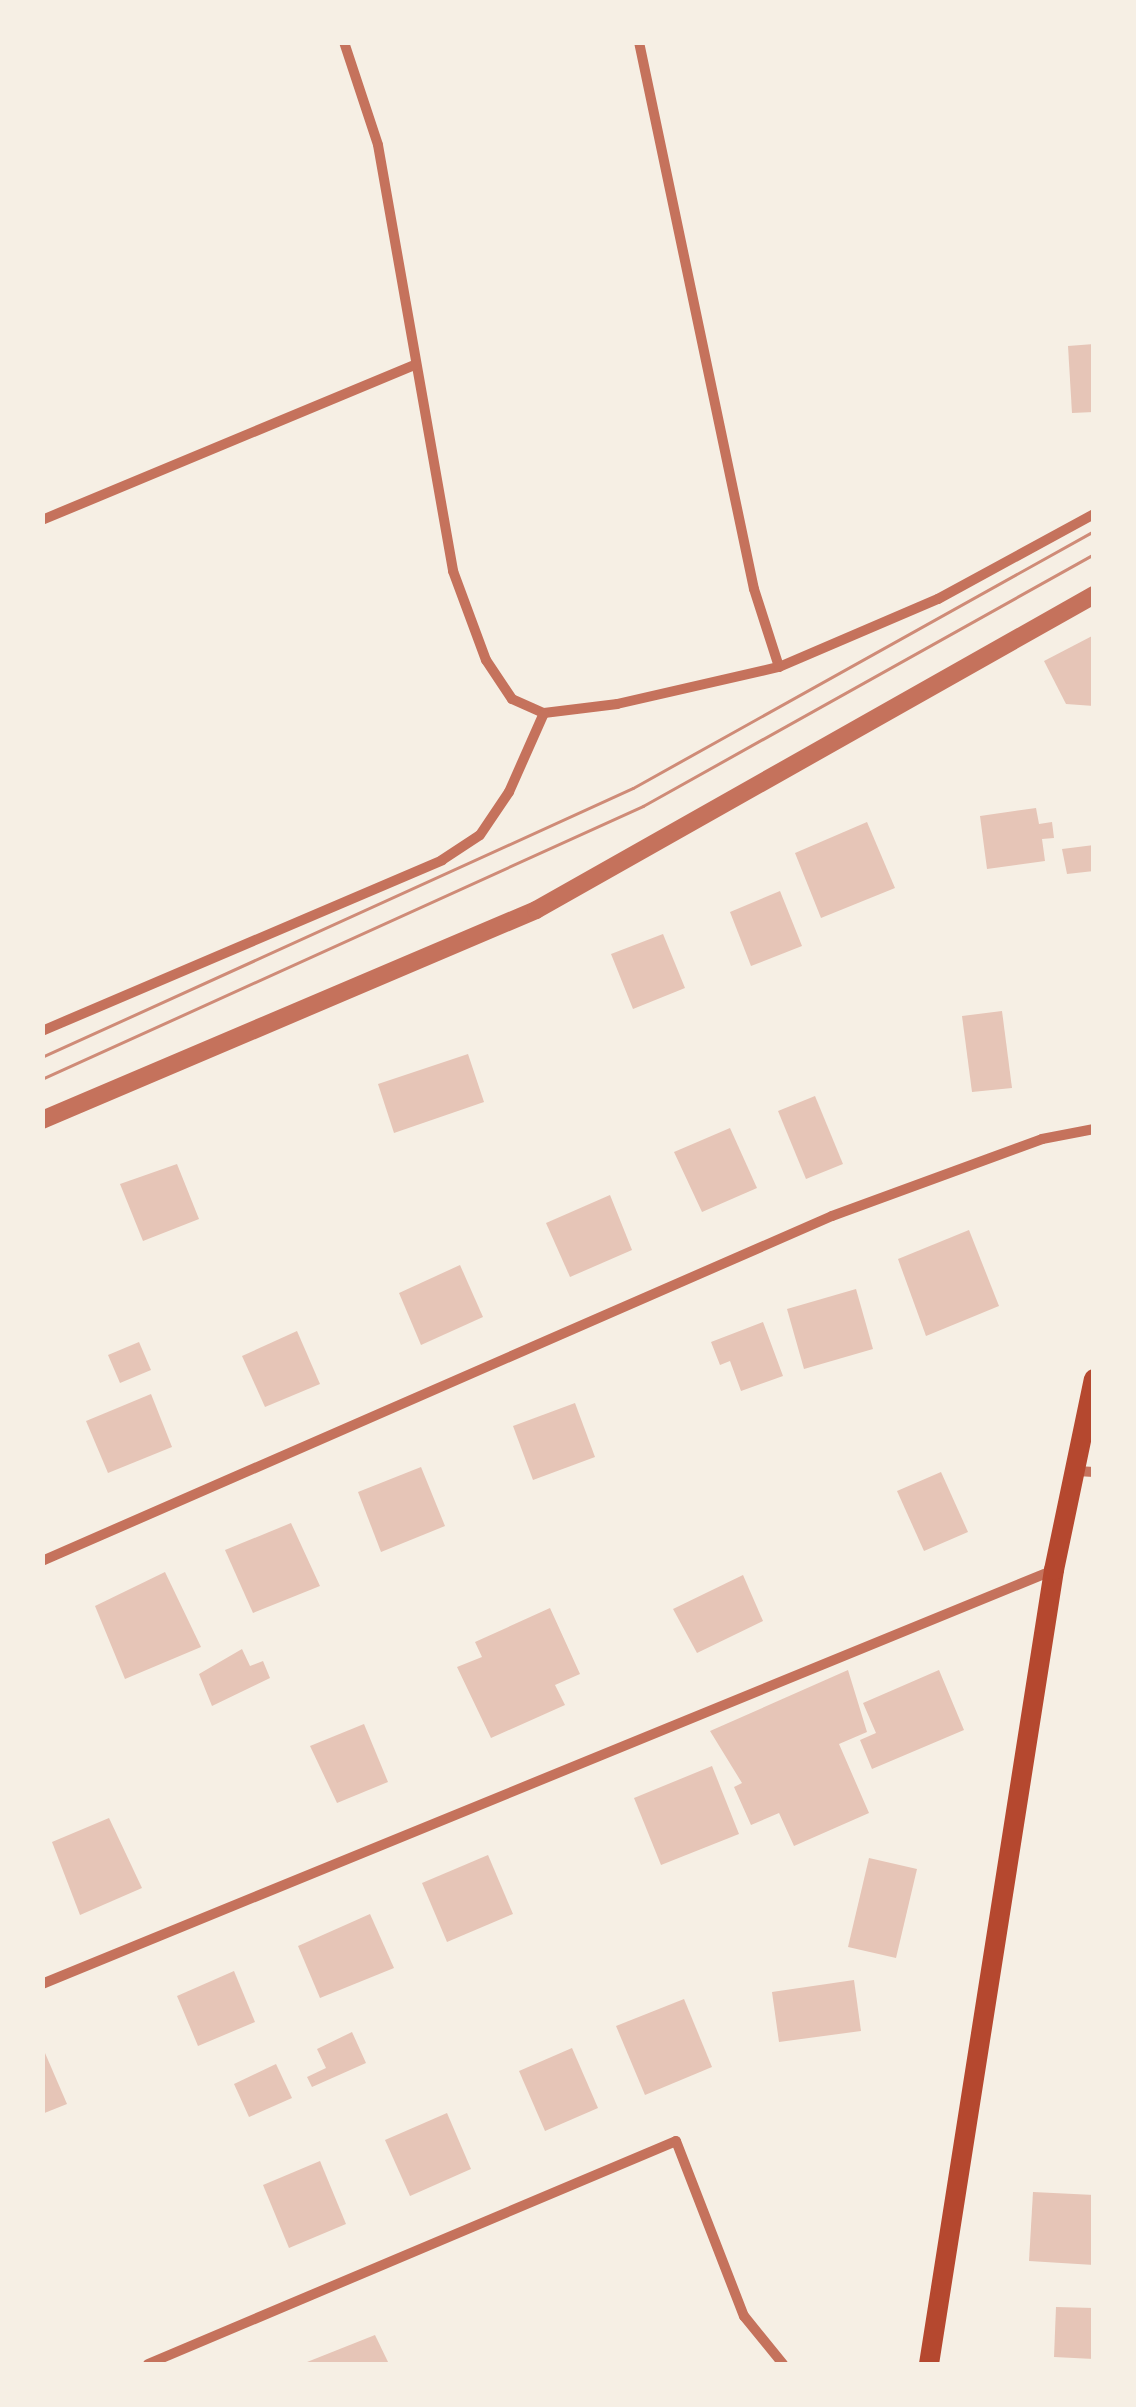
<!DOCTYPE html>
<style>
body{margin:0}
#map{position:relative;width:1136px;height:2407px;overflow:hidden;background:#f6efe4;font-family:Inter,sans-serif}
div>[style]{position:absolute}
.building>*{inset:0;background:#e6c5b7}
.minor>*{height:10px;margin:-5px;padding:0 5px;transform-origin:5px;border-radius:5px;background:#c5725c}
.tertiary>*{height:18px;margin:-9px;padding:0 9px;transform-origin:9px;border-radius:9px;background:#c5725c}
.secondary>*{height:20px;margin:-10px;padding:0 10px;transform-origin:10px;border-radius:10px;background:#b5482f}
.tram>*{height:2.5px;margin:-1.25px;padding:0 1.25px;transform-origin:1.25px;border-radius:1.25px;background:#cf8b77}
span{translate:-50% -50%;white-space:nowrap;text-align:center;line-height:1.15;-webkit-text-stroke:9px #f6efe4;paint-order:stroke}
.frame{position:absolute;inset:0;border:45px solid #f6efe4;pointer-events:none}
</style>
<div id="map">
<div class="building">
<div style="clip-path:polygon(1094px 344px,1094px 412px,1072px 413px,1068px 346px)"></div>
<div style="clip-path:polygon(1094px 635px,1094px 706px,1066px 704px,1044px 661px)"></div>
<div style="clip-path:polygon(1036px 808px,1039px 824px,1052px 822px,1054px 838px,1042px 839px,1045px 861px,987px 869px,980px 816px)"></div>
<div style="clip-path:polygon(867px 822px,895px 888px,821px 918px,795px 853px)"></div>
<div style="clip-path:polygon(1094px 845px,1094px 871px,1067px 874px,1062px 849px)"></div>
<div style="clip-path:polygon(780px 891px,802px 946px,751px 966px,730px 912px)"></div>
<div style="clip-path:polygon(663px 934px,685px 988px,633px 1009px,611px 954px)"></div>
<div style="clip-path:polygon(1002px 1011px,1012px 1088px,972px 1092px,962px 1016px)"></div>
<div style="clip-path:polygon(468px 1054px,484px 1102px,394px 1133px,378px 1084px)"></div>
<div style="clip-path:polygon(815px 1096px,843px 1164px,806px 1179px,778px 1111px)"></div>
<div style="clip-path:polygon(730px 1128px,757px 1188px,702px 1212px,674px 1152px)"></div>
<div style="clip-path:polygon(177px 1164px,199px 1219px,143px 1241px,120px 1184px)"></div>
<div style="clip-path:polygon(610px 1195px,632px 1250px,570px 1277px,546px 1223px)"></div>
<div style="clip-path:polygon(969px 1230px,999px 1306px,926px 1336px,898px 1259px)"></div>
<div style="clip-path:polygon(460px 1265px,483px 1317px,421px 1345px,399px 1293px)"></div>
<div style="clip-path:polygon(856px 1289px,873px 1349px,804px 1369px,787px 1309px)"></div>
<div style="clip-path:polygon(763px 1322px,783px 1376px,741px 1391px,730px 1361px,720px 1365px,711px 1342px)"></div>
<div style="clip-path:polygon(297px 1331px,320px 1384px,265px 1407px,242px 1356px)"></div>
<div style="clip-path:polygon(139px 1342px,151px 1370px,120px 1383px,108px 1355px)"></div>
<div style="clip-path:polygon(151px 1394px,172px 1447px,108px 1473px,86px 1421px)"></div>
<div style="clip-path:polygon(575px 1403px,595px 1457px,533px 1480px,513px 1426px)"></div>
<div style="clip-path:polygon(421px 1467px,445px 1526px,381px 1552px,358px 1492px)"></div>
<div style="clip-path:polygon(941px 1472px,968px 1532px,924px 1551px,897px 1491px)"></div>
<div style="clip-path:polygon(291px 1523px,320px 1586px,253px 1613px,225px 1550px)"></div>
<div style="clip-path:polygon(165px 1572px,201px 1647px,125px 1679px,95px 1606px)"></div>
<div style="clip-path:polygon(743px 1575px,763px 1621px,697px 1653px,673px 1609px)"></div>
<div style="clip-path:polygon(550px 1608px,580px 1674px,555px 1685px,565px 1705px,491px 1738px,457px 1667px,482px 1657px,475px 1642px)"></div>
<div style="clip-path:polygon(242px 1649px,250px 1666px,263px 1661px,270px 1678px,212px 1706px,199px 1674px)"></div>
<div style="clip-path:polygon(848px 1670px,867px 1732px,839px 1744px,869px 1813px,794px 1846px,779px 1813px,751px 1825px,734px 1787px,742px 1783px,710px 1731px)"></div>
<div style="clip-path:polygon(939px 1670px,964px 1730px,872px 1769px,860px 1740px,876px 1733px,863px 1703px)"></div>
<div style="clip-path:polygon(364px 1724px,388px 1782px,337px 1803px,310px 1746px)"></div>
<div style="clip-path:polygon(712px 1766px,739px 1834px,661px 1865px,634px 1798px)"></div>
<div style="clip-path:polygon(109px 1818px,142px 1888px,80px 1915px,52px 1842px)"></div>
<div style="clip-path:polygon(488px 1855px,513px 1914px,447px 1942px,422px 1883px)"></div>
<div style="clip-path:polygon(869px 1858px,917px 1869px,896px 1958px,848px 1947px)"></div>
<div style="clip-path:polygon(370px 1914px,394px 1968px,320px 1998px,298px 1946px)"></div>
<div style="clip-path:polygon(234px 1971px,255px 2022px,198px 2046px,177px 1996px)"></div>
<div style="clip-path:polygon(854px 1980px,861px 2031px,779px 2042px,772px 1992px)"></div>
<div style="clip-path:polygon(684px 1999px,712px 2067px,645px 2095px,616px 2026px)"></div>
<div style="clip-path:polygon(352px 2032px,366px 2063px,312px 2087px,307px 2077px,326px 2068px,317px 2049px)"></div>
<div style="clip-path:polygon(42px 2046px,67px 2104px,42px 2114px)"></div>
<div style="clip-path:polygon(572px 2048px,598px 2108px,545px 2131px,519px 2071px)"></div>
<div style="clip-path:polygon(276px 2064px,292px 2098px,249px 2117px,234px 2084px)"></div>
<div style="clip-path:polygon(447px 2113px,471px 2169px,410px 2196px,385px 2140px)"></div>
<div style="clip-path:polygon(320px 2161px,346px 2224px,289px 2248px,263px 2185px)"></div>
<div style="clip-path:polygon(1033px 2192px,1094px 2195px,1094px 2265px,1029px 2261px)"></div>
<div style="clip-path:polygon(1056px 2307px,1094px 2308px,1094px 2359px,1054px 2357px)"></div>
<div style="clip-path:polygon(375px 2335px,389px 2364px,302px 2364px)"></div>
</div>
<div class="minor">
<div style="left:344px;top:42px;width:108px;rotate:71.7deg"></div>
<div style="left:378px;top:145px;width:433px;rotate:80deg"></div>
<div style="left:453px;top:571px;width:95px;rotate:69.7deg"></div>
<div style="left:486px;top:660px;width:47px;rotate:56.3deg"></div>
<div style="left:512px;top:699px;width:35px;rotate:24deg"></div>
<div style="left:639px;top:42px;width:559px;rotate:78.13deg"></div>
<div style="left:754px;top:589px;width:82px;rotate:72.2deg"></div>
<div style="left:42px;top:520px;width:405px;rotate:-22.6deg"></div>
<div style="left:544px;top:713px;width:74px;rotate:-7deg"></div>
<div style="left:617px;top:704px;width:166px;rotate:-12.9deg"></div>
<div style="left:779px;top:667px;width:173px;rotate:-23.2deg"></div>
<div style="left:938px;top:599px;width:178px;rotate:-28.6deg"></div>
<div style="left:42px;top:1031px;width:435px;rotate:-23.1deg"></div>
<div style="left:442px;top:860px;width:45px;rotate:-33.3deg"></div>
<div style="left:480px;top:835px;width:52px;rotate:-56deg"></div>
<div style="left:509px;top:792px;width:86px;rotate:-66.1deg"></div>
<div style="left:1077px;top:1471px;width:17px;rotate:3deg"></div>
<div style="left:42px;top:1561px;width:862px;rotate:-23.59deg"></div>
<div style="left:832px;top:1216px;width:224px;rotate:-20.1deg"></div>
<div style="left:1042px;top:1139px;width:53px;rotate:-10.9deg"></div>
<div style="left:42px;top:1984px;width:1093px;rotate:-22.25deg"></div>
<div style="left:148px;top:2364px;width:573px;rotate:-22.9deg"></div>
<div style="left:676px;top:2141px;width:188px;rotate:68.8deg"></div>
<div style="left:744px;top:2316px;width:62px;rotate:50.9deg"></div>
</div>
<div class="tertiary">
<div style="left:42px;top:1120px;width:537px;rotate:-23.03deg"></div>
<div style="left:536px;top:910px;width:641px;rotate:-29.45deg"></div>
</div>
<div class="secondary">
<div style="left:929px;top:2364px;width:804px;rotate:-81.05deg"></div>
<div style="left:1054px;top:1570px;width:195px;rotate:-78.2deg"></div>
</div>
<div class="tram">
<div style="left:42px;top:1057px;width:649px;rotate:-24.47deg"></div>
<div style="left:633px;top:788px;width:528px;rotate:-29.14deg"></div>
<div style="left:42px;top:1079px;width:660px;rotate:-24.43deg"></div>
<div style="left:643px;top:806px;width:517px;rotate:-29.19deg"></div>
</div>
<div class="frame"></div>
</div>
